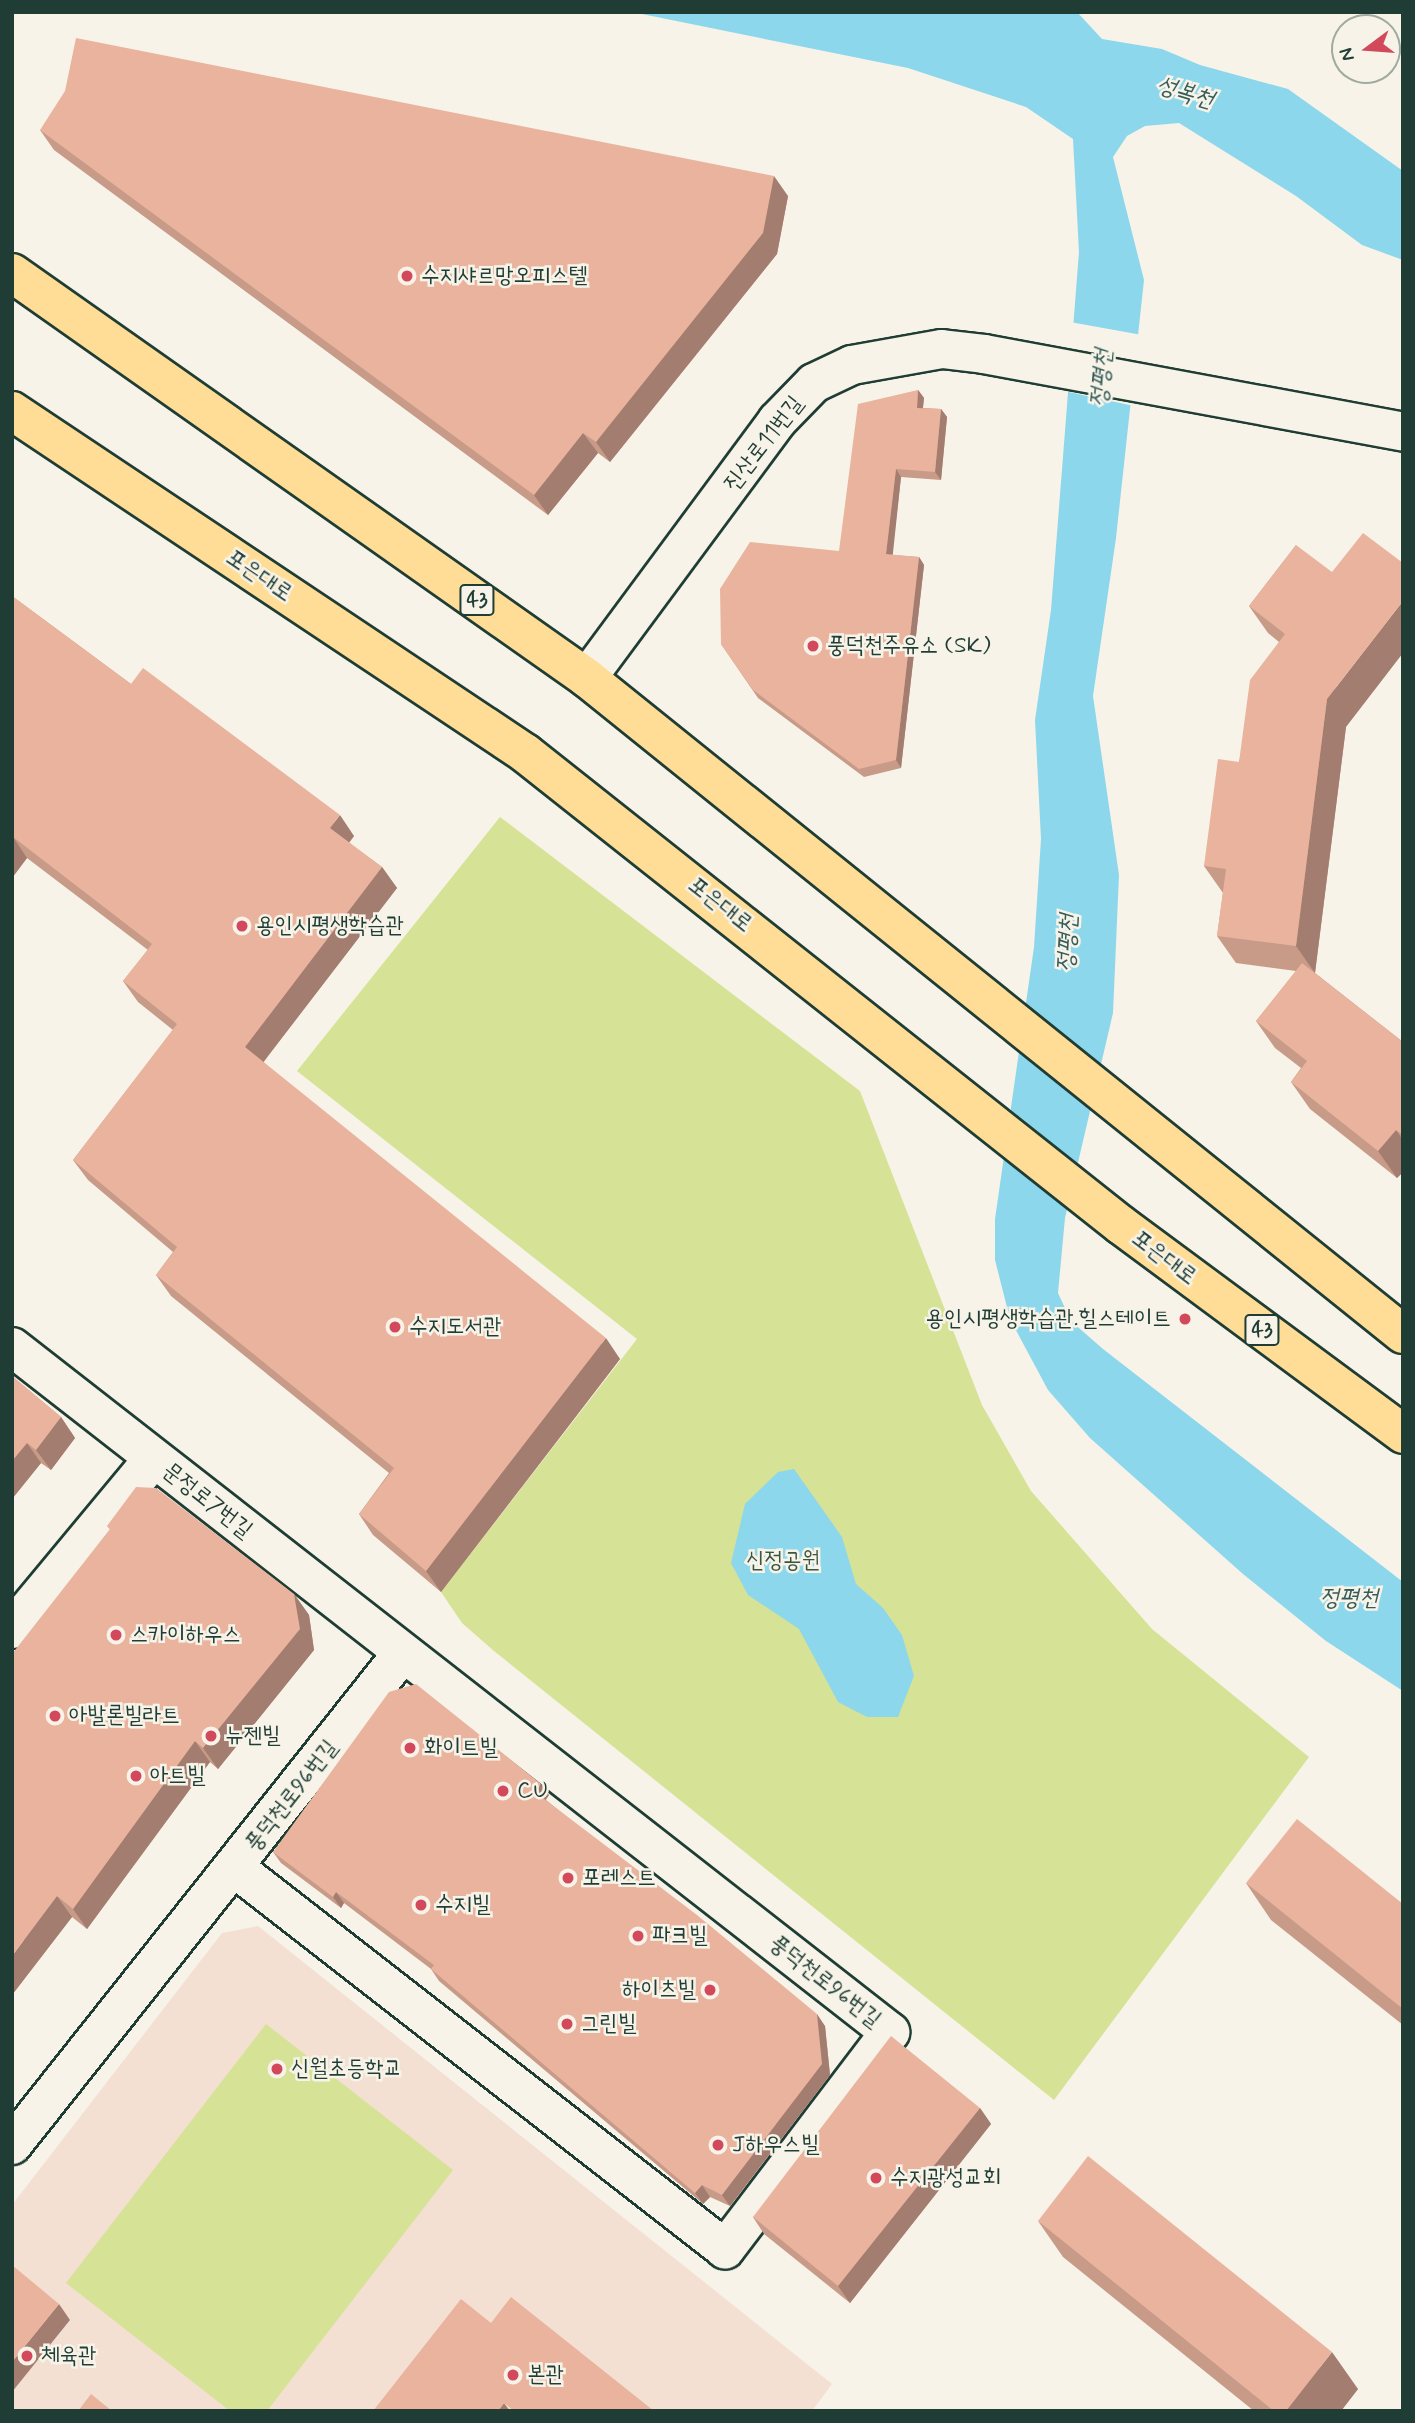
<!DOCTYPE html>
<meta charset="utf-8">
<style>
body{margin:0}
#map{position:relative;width:1415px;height:2423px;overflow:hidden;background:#f7f3e8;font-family:Mynerve,"Poor Story",sans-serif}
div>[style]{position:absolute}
.built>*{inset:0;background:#f3e0d2}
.green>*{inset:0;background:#d6e295}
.water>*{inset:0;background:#8cd7ec}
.pier>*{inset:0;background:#f7f3e8}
.roads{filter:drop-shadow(2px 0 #1f3d34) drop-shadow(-2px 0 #1f3d34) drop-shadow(0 2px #1f3d34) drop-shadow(0 -2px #1f3d34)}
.street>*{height:38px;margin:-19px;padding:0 19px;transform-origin:19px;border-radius:19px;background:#f7f3e8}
.primary>*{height:38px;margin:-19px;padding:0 19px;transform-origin:19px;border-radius:19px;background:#ffdd96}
.wall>*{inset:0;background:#c89a88}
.shaded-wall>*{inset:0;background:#a37d6f}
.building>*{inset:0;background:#e9b39e}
.dots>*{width:19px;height:19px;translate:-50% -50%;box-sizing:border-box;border:4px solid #f7f3e8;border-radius:50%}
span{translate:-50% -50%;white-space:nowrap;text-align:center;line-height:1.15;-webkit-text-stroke:5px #f7f3e8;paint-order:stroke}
.shield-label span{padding:2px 5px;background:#f7f3e8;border:2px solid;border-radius:5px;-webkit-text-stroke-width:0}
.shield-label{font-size:21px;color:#1f3d34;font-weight:700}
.poi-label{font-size:23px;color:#1f3d34}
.left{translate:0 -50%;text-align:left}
.right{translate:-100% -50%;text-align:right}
.street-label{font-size:23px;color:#1f3d34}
.park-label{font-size:23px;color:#3a5643}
.water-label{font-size:24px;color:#355c59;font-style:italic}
.frame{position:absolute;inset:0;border:14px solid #1f3d34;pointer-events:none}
.north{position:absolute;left:1331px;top:14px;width:70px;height:70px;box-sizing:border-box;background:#f7f3e8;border:2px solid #a1aaa0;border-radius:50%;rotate:254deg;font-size:19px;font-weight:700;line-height:28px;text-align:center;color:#1f3d34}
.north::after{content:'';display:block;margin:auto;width:24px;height:32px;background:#d1495b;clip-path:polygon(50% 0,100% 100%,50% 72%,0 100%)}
</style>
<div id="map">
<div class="built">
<div style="clip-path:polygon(258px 1926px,832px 2384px,812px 2411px,12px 2411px,12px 2205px,222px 1933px)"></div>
</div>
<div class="green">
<div style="clip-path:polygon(500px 817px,860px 1091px,982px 1405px,1031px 1491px,1152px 1629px,1309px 1757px,1054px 2100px,494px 1651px,462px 1623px,441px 1592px,637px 1339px,297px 1071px)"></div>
<div style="clip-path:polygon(266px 2024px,453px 2170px,267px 2411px,230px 2411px,66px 2283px)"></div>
</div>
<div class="water">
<div style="clip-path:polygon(632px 12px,1077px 12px,1102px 39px,1162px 49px,1200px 65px,1288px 89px,1403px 171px,1403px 260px,1362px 245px,1296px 196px,1179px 123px,1145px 126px,1127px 136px,1113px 157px,1144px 280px,1116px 538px,1093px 696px,1119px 875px,1113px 1013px,1065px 1218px,1058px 1293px,1071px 1321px,1103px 1349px,1403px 1582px,1403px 1691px,1326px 1641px,1243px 1574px,1090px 1438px,1048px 1390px,1010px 1319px,995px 1260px,995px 1219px,1034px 947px,1041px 839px,1035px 720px,1051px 610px,1079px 252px,1073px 139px,1026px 107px,908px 68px)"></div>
<div style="clip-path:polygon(794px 1469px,842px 1537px,856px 1584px,883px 1608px,902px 1635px,914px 1676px,898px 1717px,867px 1717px,838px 1702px,799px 1629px,748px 1595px,731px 1563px,745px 1504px,778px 1472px)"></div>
</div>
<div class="pier">
<div style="clip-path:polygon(1070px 322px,1142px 335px,1134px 406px,1064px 391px)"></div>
</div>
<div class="roads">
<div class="street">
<div style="left:587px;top:678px;width:320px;rotate:-53.5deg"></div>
<div style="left:777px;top:421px;width:53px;rotate:-45.8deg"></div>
<div style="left:814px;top:383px;width:42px;rotate:-25.3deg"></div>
<div style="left:852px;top:365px;width:91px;rotate:-10.1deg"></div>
<div style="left:942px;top:349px;width:42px;rotate:6.8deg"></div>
<div style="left:984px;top:354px;width:426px;rotate:10.5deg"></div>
<div style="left:12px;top:1347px;width:1114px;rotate:37.96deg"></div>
<div style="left:890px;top:2032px;width:273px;rotate:127.2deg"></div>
<div style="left:725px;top:2249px;width:621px;rotate:-142.13deg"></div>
<div style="left:12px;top:1629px;width:221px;rotate:-50.3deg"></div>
<div style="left:12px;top:2145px;width:626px;rotate:-51.55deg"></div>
</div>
<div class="primary">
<div style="left:12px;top:273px;width:703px;rotate:35.16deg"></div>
<div style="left:587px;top:678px;width:1047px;rotate:38.8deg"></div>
<div style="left:12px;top:411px;width:617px;rotate:33.69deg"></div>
<div style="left:525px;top:753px;width:760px;rotate:38.38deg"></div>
<div style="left:1121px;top:1225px;width:351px;rotate:36.5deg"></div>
</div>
</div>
<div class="wall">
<div style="clip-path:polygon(40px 130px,788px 196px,777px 254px,610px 462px,598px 453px,548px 515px,54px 150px)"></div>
<div style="clip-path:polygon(918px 390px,924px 398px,923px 408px,941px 409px,947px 417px,941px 480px,901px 477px,892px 555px,919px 557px,924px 565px,901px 768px,864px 777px,758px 698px,721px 644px,839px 551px)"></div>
<div style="clip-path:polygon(1296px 545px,1346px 727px,1315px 973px,1403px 1042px,1403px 1172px,1397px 1178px,1310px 1109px,1291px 1082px,1301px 1068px,1275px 1048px,1256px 1021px,1296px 971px,1236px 963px,1217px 936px,1223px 893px,1204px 866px,1279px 642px,1268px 633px,1249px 606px)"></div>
<div style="clip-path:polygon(12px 596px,131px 684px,354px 836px,349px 843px,382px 867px,397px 888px,263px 1062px,620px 1359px,441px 1592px,373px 1535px,359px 1514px,389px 1473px,171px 1296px,156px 1275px,173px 1252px,88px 1180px,73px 1160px,173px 1030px,138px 1002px,123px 981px,148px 950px,27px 858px,12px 878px)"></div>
<div style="clip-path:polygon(12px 1376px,61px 1417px,75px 1438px,51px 1470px,41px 1463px,12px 1499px)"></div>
<div style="clip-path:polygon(107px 1526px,294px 1594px,309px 1615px,314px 1650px,218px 1769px,210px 1762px,87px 1929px,72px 1917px,12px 1995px,110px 1529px)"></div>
<div style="clip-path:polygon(549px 1795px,546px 1800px,825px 2026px,830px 2075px,730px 2206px,710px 2197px,703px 2204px,439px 1981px,431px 1969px,344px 1903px,341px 1908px,281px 1863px,273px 1852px)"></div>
<div style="clip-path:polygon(1246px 1883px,1403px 1904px,1403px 2025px,1271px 1920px)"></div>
<div style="clip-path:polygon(980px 2108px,991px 2124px,850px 2303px,764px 2234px,753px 2217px)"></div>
<div style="clip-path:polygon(1038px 2221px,1358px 2389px,1341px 2411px,1254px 2411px,1063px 2257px)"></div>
</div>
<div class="shaded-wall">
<div style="clip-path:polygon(774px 176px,788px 196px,777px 254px,610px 462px,596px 442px)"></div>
<div style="clip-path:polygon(918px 390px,924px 398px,922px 415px,917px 408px)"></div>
<div style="clip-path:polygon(941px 409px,947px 417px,941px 480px,935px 472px)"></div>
<div style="clip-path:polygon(583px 433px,598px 453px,548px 515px,534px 495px)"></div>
<div style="clip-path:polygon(896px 469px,901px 477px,892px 562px,886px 554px)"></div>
<div style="clip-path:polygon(919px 557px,924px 565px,901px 768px,896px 760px)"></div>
<div style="clip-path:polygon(1403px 601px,1403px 653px,1346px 727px,1315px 973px,1296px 946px,1327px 699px)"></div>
<div style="clip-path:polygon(340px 815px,354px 836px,344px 849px,330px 828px)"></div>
<div style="clip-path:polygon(13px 837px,27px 858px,12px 878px,12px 838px)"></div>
<div style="clip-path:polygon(382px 867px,397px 888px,259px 1068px,245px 1047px)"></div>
<div style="clip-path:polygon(1396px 1130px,1403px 1140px,1403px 1172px,1397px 1178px,1378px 1151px)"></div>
<div style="clip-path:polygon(606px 1338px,620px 1359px,441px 1592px,426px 1571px)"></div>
<div style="clip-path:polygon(61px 1417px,75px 1438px,51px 1470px,36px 1450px)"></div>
<div style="clip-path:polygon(27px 1443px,41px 1463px,12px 1499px,12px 1461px)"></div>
<div style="clip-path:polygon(294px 1594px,309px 1615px,314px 1650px,218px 1769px,203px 1748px)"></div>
<div style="clip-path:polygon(195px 1741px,210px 1762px,87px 1929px,73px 1909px)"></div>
<div style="clip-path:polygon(541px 1784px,549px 1795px,543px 1803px,535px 1792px)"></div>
<div style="clip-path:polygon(336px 1892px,344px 1903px,341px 1908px,333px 1897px)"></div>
<div style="clip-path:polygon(57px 1896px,72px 1917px,12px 1995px,12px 1956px)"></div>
<div style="clip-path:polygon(817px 2014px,825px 2026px,830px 2075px,730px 2206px,722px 2195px)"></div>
<div style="clip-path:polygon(980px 2108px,991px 2124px,850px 2303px,838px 2286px)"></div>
<div style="clip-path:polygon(702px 2185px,710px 2197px,703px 2204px,695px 2193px)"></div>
<div style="clip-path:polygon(59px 2304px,70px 2320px,12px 2392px,12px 2362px)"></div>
<div style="clip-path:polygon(1332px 2352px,1358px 2389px,1341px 2411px,1286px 2411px)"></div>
<div style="clip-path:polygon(504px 2403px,510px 2411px,498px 2411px)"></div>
</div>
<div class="building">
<div style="clip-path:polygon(76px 38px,774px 176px,763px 233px,596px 442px,583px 433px,534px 495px,40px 130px,65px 91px)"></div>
<div style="clip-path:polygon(918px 390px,917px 408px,941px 409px,935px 472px,896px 469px,886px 554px,919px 557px,896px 760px,859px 769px,753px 690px,721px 644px,720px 589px,750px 542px,839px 551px,858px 404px)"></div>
<div style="clip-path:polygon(1363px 533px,1403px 563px,1403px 601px,1327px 699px,1296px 946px,1217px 936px,1226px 869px,1204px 866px,1218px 759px,1239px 762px,1250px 680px,1285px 634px,1249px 606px,1296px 545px,1332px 572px)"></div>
<div style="clip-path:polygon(12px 596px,131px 684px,143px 668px,340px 815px,330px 828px,382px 867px,245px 1047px,606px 1338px,426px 1571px,359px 1514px,394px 1468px,156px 1275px,177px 1247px,73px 1160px,177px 1024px,123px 981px,152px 944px,13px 837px,12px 838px)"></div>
<div style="clip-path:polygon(1302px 963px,1403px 1042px,1403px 1135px,1396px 1130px,1378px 1151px,1291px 1082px,1307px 1061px,1256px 1021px)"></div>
<div style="clip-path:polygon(12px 1376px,61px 1417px,36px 1450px,27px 1443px,12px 1461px)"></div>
<div style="clip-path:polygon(136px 1487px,156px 1488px,294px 1594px,300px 1629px,203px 1748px,195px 1741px,73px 1909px,57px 1896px,12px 1956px,12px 1654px,110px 1529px,107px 1526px)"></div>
<div style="clip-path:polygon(416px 1684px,541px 1784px,535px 1792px,697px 1915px,817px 2014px,822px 2064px,722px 2195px,702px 2185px,695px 2193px,431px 1969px,434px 1965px,336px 1892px,333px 1897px,273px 1852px,389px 1692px)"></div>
<div style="clip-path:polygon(1297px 1819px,1403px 1904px,1403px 2009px,1246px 1883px)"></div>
<div style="clip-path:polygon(891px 2036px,980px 2108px,838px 2286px,753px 2217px)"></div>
<div style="clip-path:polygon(1088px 2156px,1332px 2352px,1286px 2411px,1274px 2411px,1038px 2221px)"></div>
<div style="clip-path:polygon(12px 2265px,59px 2304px,12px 2362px)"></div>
<div style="clip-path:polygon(511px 2297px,654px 2411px,514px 2411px,504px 2403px,498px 2411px,373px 2411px,461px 2299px,491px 2323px)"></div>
<div style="clip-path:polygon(91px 2394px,112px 2411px,78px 2411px)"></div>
</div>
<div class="dots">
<div style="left:407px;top:276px;background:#d1495b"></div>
<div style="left:813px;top:646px;background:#d1495b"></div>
<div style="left:242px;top:926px;background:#d1495b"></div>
<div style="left:1185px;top:1319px;background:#d1495b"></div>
<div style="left:395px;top:1327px;background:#d1495b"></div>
<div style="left:116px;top:1635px;background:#d1495b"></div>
<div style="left:55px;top:1716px;background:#d1495b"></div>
<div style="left:211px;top:1736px;background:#d1495b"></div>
<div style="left:410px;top:1748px;background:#d1495b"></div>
<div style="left:136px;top:1776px;background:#d1495b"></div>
<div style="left:503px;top:1791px;background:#d1495b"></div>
<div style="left:568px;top:1878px;background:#d1495b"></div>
<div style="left:421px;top:1905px;background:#d1495b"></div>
<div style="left:638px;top:1936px;background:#d1495b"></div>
<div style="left:710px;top:1990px;background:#d1495b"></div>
<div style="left:567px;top:2024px;background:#d1495b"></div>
<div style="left:277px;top:2069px;background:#d1495b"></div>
<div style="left:718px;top:2145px;background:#d1495b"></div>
<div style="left:876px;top:2178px;background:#d1495b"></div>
<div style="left:27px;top:2356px;background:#d1495b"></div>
<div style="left:513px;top:2375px;background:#d1495b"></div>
</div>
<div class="shield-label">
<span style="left:477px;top:600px">43</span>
<span style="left:1262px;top:1330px">43</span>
</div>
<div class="poi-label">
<span class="left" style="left:421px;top:276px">수지샤르망오피스텔</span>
<span class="left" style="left:827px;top:646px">풍덕천주유소 (SK)</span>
<span class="left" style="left:256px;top:926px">용인시평생학습관</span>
<span class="right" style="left:1171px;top:1319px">용인시평생학습관.힐스테이트</span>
<span class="left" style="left:409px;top:1327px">수지도서관</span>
<span class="left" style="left:130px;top:1635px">스카이하우스</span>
<span class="left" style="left:69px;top:1716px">아발론빌라트</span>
<span class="left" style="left:225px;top:1736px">뉴젠빌</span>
<span class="left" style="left:424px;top:1748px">화이트빌</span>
<span class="left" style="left:150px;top:1776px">아트빌</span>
<span class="left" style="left:517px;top:1791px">CU</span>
<span class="left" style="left:582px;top:1878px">포레스트</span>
<span class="left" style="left:435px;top:1905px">수지빌</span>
<span class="left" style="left:652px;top:1936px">파크빌</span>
<span class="right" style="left:696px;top:1990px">하이츠빌</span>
<span class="left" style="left:581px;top:2024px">그린빌</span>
<span class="left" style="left:291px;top:2069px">신월초등학교</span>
<span class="left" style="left:732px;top:2145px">J하우스빌</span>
<span class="left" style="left:890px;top:2178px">수지광성교회</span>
<span class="left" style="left:41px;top:2356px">체육관</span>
<span class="left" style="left:527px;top:2375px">본관</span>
</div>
<div class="street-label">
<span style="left:764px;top:444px;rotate:-52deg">진산로11번길</span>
<span style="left:259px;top:576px;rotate:34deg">포은대로</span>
<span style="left:720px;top:905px;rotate:38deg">포은대로</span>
<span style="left:1164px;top:1258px;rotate:37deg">포은대로</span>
<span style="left:207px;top:1501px;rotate:38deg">문정로7번길</span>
<span style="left:292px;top:1796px;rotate:-52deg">풍덕천로96번길</span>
<span style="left:825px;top:1982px;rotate:38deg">풍덕천로96번길</span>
</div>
<div class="park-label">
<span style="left:783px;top:1561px">신정공원</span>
</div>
<div class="water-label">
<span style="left:1185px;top:93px;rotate:17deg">성복천</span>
<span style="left:1102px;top:378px;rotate:-85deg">정평천</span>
<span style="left:1068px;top:943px;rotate:-87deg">정평천</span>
<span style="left:1349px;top:1599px">정평천</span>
</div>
<div class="frame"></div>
<div class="north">N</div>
</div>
